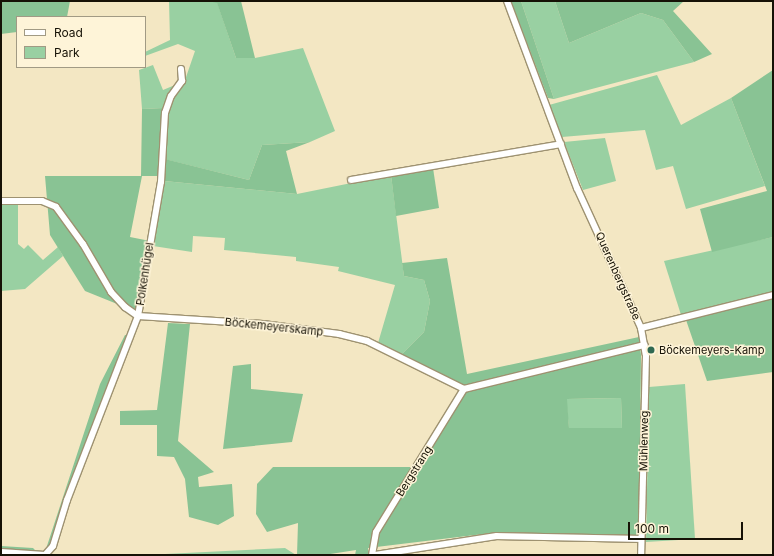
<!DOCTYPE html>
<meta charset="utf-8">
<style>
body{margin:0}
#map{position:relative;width:774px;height:556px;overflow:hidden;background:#f3e7c3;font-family:Inter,sans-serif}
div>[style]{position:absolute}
.green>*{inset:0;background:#99d0a2}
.forest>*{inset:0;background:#89c394}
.roads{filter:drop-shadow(1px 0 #9e9271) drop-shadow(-1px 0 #9e9271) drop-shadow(0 1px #9e9271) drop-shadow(0 -1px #9e9271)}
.minor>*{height:6px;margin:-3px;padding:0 3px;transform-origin:3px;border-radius:3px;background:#fff}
.dots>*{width:11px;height:11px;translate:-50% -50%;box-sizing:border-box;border:2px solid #fef4d8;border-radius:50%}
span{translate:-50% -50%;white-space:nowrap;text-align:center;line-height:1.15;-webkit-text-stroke:3px #fef4d8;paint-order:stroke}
.street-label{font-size:11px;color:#161206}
.poi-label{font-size:11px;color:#161206}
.left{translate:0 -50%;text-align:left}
.frame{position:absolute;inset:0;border:2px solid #161206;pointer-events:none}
.legend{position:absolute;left:16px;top:16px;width:130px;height:52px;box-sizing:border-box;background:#fef4d8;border:1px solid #a19a84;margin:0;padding:5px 7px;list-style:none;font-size:12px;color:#161206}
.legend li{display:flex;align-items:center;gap:8px;height:20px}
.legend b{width:20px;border:1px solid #a19a84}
.scale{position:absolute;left:628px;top:522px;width:115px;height:18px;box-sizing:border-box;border:2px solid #161206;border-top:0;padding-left:5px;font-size:12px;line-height:14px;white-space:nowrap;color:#161206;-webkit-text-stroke:3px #fef4d8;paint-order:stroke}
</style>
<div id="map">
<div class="green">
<div style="clip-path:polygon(169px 1px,217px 2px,236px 58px,255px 58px,303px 48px,335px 131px,310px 142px,262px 145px,249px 180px,164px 159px,167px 114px,173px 98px,184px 83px,195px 51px,178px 44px,145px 56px,145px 52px,170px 40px)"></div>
<div style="clip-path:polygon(521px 1px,555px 1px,569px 43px,641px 13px,663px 20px,694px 62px,554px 99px)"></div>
<div style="clip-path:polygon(153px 65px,163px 90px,175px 85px,163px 108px,142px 109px,139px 70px)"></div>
<div style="clip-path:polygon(657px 75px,681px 125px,731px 98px,765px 186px,686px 209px,673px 166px,656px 170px,645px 130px,562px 137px,549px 105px)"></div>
<div style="clip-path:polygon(605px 138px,616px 181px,583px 190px,564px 142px)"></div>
<div style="clip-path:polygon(391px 175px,404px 276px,424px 280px,430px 301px,424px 332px,401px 355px,378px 343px,395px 285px,338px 271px,339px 267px,296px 261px,296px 257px,224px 250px,225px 238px,193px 236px,192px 252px,153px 246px,164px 181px,297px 194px)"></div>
<div style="clip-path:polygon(18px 202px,18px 244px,24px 249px,28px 245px,43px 260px,58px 247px,63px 256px,25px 289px,1px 291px,1px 203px)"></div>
<div style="clip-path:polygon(773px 237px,773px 294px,681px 315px,664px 261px)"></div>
<div style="clip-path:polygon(685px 384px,695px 539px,646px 542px,649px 387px)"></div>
<div style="clip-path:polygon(621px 398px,622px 428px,569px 428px,566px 399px)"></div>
<div style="clip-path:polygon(285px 548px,296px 555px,145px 555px)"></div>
</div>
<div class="forest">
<div style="clip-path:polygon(1px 1px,70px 1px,67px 17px,17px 17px,17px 32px,1px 34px)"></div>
<div style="clip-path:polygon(208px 1px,241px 1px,255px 58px,236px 58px,217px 3px)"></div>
<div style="clip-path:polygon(511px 1px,521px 1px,554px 99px,548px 98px)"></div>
<div style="clip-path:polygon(555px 1px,684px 1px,673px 11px,712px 54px,694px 62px,663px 20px,641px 13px,569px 43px)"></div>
<div style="clip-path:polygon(773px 70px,773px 237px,712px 252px,700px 209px,767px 191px,731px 98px)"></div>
<div style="clip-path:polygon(163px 108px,161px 158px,249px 180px,262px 145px,310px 142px,286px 151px,297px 194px,164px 181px,163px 176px,142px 176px,130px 237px,150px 241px,137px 312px,85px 291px,50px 235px,45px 176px,141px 176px,142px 109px)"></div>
<div style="clip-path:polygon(433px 168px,439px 208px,396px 216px,391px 175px)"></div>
<div style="clip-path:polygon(evenodd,447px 258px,467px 374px,639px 337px,641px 355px,639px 537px,500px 532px,368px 548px,368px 555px,355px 555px,356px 550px,324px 555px,297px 555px,298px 523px,267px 532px,256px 514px,257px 484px,273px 467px,417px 467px,462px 388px,401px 355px,424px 332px,430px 301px,424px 280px,404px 276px,402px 263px,447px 258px,621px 398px,622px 428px,569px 428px,567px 399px,621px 398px)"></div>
<div style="clip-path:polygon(773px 296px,773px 372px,707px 381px,686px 320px)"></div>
<div style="clip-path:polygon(168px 323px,190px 324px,178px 441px,214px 472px,198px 477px,199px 487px,232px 484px,234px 516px,218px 525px,189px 517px,185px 479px,174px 457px,157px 456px,157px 425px,120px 425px,120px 411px,157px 410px)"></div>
<div style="clip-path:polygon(125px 335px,129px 335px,52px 544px,45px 555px,1px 555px,1px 546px,33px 548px,38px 553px,45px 552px,100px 384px)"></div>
<div style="clip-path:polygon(251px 364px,251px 389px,303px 394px,292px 442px,223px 449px,233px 366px)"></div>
</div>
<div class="roads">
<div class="minor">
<div style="left:507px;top:1px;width:200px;rotate:69.5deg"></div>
<div style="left:577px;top:188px;width:154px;rotate:65.4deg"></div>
<div style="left:641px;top:328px;width:27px;rotate:80deg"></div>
<div style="left:646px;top:355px;width:200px;rotate:91.4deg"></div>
<div style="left:351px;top:180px;width:213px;rotate:-9.7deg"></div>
<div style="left:1px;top:201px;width:41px"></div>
<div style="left:42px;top:201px;width:15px;rotate:23deg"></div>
<div style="left:56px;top:207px;width:46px;rotate:53.9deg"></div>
<div style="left:83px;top:244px;width:56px;rotate:59.7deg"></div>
<div style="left:111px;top:292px;width:21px;rotate:47deg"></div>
<div style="left:125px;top:307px;width:16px;rotate:35deg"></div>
<div style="left:138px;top:316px;width:125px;rotate:3.7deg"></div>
<div style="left:263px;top:324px;width:77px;rotate:7.5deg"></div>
<div style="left:339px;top:334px;width:29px;rotate:14deg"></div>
<div style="left:367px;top:341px;width:108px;rotate:26.3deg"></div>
<div style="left:464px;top:389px;width:186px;rotate:-13.7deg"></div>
<div style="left:641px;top:328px;width:136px;rotate:-14deg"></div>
<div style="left:1px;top:552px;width:44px;rotate:3.9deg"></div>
<div style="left:45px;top:555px;width:12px;rotate:-48deg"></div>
<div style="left:53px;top:546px;width:48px;rotate:-73.1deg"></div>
<div style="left:67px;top:500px;width:197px;rotate:-68.9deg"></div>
<div style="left:138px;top:316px;width:136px;rotate:-80.3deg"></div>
<div style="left:161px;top:182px;width:69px;rotate:-86.7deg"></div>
<div style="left:165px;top:113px;width:18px;rotate:-71deg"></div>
<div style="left:171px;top:96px;width:19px;rotate:-54deg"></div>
<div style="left:182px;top:81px;width:12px;rotate:-95deg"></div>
<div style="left:372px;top:555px;width:23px;rotate:-80deg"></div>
<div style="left:376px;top:532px;width:168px;rotate:-58.4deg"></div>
<div style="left:375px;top:555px;width:123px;rotate:-8.9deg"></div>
<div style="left:497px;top:536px;width:144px;rotate:1.2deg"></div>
</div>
</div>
<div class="dots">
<div style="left:651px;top:350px;background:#2f6951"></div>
</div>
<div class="street-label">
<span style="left:145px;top:274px;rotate:-81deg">Polkenhügel</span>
<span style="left:618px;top:276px;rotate:66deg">Querenbergstraße</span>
<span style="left:274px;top:327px;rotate:6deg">Böckemeyerskamp</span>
<span style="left:644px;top:441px;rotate:-89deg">Mühlenweg</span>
<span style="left:414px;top:471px;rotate:-58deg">Bergstrang</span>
</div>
<div class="poi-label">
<span class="left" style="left:659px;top:350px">Böckemeyers-Kamp</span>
</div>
<div class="frame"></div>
<ul class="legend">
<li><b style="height:5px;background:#fff"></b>Road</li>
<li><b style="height:11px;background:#99d0a2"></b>Park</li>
</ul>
<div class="scale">100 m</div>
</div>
